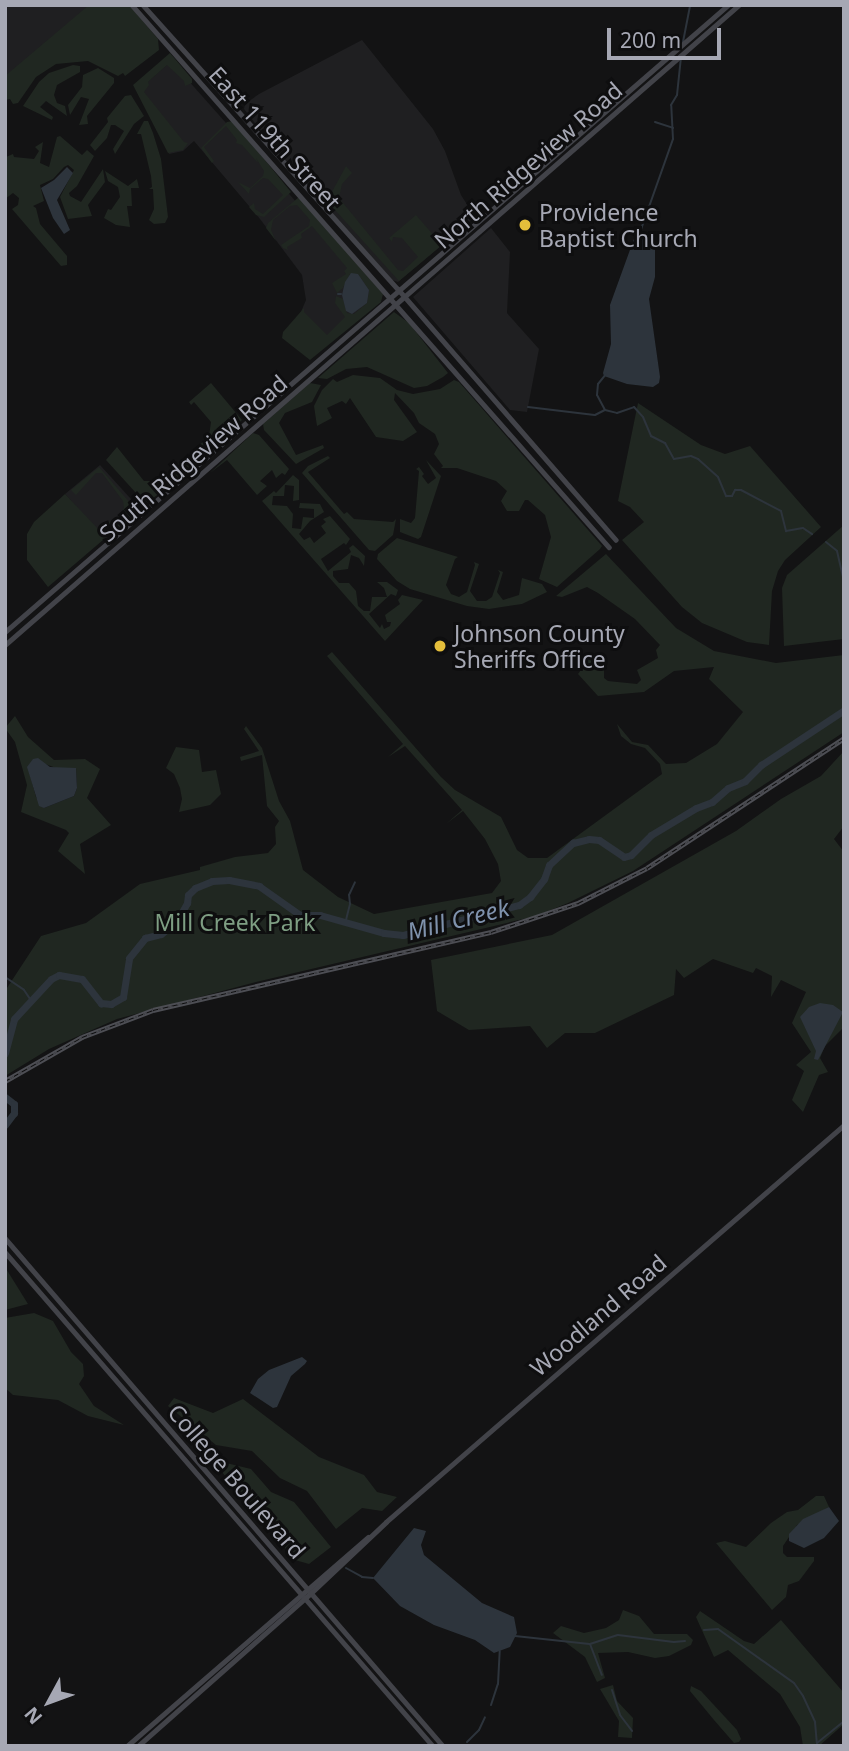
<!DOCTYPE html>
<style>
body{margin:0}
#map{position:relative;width:849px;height:1751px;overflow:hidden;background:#131314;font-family:"Noto Sans",sans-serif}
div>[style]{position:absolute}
.built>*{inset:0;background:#1f1f21}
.green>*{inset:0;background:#202721}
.water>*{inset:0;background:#2d343c}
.stream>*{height:2px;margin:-1px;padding:0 1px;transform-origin:1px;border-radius:1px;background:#2d343c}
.river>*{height:7px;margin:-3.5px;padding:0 3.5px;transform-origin:3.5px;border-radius:3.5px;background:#2d343c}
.secondary>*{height:4.5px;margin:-2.25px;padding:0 2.25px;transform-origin:2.25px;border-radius:2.25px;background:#424349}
.rail>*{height:4.5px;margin-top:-2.25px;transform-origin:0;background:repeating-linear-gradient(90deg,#0e0e0f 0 5px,#4d4e54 0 10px);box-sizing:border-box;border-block:2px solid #4d4e54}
.dots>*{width:19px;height:19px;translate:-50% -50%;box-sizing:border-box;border:4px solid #0e0e0f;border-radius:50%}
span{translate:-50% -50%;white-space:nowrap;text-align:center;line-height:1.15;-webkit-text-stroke:6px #0e0e0f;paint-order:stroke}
.street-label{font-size:23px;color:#a6a8b4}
.poi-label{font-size:23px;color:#a6a8b4}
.left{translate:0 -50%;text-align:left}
.park-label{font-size:23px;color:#7e9e83}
.water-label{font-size:24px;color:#7f92ad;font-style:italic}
.frame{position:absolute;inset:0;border:7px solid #a6a8b4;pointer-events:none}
.north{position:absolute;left:14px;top:1667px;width:70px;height:70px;-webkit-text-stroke:5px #0e0e0f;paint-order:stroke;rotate:229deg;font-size:19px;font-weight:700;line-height:28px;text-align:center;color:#a6a8b4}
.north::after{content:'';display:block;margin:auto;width:24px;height:32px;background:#a6a8b4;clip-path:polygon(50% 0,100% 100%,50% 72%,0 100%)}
.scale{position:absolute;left:607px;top:28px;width:114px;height:32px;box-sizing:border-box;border:4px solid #a6a8b4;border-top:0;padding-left:9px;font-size:21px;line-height:24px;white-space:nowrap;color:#a6a8b4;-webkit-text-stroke:5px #0e0e0f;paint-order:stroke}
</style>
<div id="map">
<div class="built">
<div style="clip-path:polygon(5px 5px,99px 5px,5px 87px)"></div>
<div style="clip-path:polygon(362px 40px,433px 129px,445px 151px,461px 195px,475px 217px,398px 282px,392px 280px,275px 149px,244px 109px,245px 104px,259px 94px)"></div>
<div style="clip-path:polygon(171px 61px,379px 295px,326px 343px,297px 321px,306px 300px,302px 275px,260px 219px,194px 141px,183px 151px,169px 154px,141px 88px)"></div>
<div style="clip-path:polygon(491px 228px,510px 252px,507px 313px,539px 349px,527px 412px,510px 410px,413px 297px)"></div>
<div style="clip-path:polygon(100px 465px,141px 510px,106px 541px,65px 494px)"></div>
</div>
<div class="green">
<div style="clip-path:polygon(89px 5px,129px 5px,158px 39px,159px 50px,125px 76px,123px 73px,118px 76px,88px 61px,56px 64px,36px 77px,18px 103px,13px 104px,10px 99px,5px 100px,5px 76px)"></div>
<div style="clip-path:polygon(170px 53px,192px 79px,192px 83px,185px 86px,184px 81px,167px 65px,148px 82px,149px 85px,144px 92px,184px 142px,188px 143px,183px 150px,168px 153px,133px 85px)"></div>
<div style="clip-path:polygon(73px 65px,80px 66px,80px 72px,57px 85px,54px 95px,57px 103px,65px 106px,67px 116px,46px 101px,40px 107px,53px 117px,52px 120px,23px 106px,39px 82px,49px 73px)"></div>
<div style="clip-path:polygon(98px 68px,114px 78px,114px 83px,87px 116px,88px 124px,79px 125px,89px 99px,81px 97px,70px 115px,68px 105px,82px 87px,83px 75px)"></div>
<div style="clip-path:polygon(131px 95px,144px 116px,134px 124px,115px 154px,113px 149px,124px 131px,115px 125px,111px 125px,107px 138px,95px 151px,90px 145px,108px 122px,107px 118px,125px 96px)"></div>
<div style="clip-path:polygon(144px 121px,148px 121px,153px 133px,161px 159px,168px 217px,165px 223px,154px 224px,149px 220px,154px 209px,153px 189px,149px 189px,152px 187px,151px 176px,141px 134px,137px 134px)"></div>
<div style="clip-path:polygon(233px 121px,291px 192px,264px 217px,256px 215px,249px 207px,254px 203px,255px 209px,263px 214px,283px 195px,268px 179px,263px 178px,250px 189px,249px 194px,238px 182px,250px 188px,263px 176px,264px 171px,256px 158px,258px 163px,242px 145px,236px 143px,237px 140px,226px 126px,204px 147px,214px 161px,212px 163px,201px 148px,227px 122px)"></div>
<div style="clip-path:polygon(60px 136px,82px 155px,87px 150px,94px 156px,77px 186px,69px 193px,70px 196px,81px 202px,103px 169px,105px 182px,88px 205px,92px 216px,68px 219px,60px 197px,74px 170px,68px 165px,64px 167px,53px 179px,40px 185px,44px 201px,33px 206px,36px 208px,40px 224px,67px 256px,67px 265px,61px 266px,12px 209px,18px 205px,19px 198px,13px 193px,5px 199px,5px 153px,6px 157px,13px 154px,14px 157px,34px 159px,39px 151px,35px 147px,43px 142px,40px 163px,49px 167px,57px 137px)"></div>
<div style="clip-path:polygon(346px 166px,352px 173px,342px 184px,339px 198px,398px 270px,403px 271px,418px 257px,402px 238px,393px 237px,392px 242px,389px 238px,416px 215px,442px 245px,399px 281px,327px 201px)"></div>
<div style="clip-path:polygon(105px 171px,128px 186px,137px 179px,139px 188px,131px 188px,132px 206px,127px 206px,130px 227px,116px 225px,104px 218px,108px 209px,111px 210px,120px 197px,118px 187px,108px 181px)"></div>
<div style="clip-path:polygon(299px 197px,383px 294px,381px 302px,310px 360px,282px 338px,283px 332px,304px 308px,304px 312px,327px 335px,345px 317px,335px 303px,336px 296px,343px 299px,347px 313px,354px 314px,367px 303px,369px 290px,358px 274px,350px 274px,343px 288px,337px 293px,332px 283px,346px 274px,344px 271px,347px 268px,312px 226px,301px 234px,302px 238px,287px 247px,288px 250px,283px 248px,281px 245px,309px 226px,310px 220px,297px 205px,290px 206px,273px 220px,271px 230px,276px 241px,266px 228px,268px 223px)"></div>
<div style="clip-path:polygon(394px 312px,409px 323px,448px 373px,443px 377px,427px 386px,414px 388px,367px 367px,346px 369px,327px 379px,318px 378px)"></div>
<div style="clip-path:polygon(353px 375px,380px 378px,397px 390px,413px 394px,440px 389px,454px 380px,459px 382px,602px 546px,600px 549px,557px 587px,539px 579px,551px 537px,545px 515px,528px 500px,525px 500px,519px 511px,507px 511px,501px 501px,507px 491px,496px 481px,457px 468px,441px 468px,443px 466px,434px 454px,439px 444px,435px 434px,419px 423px,414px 413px,395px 393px,394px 400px,417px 432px,403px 441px,376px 437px,350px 398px,346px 404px,342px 401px,327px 408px,332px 418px,317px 426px,314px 406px,322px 390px,333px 379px,337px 382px)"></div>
<div style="clip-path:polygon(211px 383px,242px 420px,198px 458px,193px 451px,209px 436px,211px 422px,194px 402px,191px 405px,189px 402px)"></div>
<div style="clip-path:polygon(310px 383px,321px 385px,312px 402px,285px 413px,279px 423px,296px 455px,323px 445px,324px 448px,296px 464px,264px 430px,263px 424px)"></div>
<div style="clip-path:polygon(638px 403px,701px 445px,725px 454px,750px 446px,821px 527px,785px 560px,778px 571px,772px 591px,769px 645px,747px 642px,702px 623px,682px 607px,622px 540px,644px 522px,630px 507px,618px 501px)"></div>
<div style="clip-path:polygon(253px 433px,259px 435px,289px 469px,285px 475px,282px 473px,276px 478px,272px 470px,260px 481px,267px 486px,257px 495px,227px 460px,210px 473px)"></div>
<div style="clip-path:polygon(117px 447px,144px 481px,159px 481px,187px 456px,193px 466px,146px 504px,106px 460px)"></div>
<div style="clip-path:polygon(328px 456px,330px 458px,308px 472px,344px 514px,347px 512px,354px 519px,393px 522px,396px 519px,393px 535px,375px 551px,369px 550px,302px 473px,308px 466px)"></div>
<div style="clip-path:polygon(426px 460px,441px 476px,421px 537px,418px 539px,400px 532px,400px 519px,411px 523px,415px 518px,419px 471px,416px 469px,419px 467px,424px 474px,422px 476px,428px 484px,436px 478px)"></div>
<div style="clip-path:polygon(99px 467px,137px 511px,48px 587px,27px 560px,27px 534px,34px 522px,65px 494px,101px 532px,110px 521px,112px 523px,118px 517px,124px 508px,123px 501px,102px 473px,96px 473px,76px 495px,71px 490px)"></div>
<div style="clip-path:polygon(293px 475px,299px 480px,299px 500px,293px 501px,294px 486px,285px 485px,284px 496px,273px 496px,272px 505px,287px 506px,293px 514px,292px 528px,301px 529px,303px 517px,314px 518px,314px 509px,299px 508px,300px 503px,320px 504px,324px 512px,310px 521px,299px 534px,304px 540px,310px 537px,314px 543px,326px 533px,321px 526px,326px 522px,323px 519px,330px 516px,350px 539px,346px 545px,344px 543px,321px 559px,328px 571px,351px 552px,349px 548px,353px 545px,365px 556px,364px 566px,359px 558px,351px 555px,348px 569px,333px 571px,333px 576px,339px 583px,349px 583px,356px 591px,358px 606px,364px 611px,370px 611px,372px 597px,387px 597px,384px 588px,377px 582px,387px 582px,398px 590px,396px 596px,391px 594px,369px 614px,380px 628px,382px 624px,384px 629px,390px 626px,391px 622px,387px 622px,385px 615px,400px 604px,398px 600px,402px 595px,423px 600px,385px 641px,262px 501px,274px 491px,276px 493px)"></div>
<div style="clip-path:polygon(844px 525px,844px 639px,784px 646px,782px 588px,787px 575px)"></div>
<div style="clip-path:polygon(397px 538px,458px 557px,455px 559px,446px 585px,451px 594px,459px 597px,467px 592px,475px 565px,474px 562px,479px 564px,470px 591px,477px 601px,486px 601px,492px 597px,500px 573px,498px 570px,503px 572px,497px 592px,503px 600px,519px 595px,522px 578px,542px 584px,547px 592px,522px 604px,489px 609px,467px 606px,410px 589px,397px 581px,377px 559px,378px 554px)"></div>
<div style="clip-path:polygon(606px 554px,676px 628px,714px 651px,776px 663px,844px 655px,844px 732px,633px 871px,568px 903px,536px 916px,256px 982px,117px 1019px,49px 1049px,5px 1076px,5px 991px,41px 936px,86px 923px,140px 884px,200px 870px,200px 867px,235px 857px,268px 853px,276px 844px,275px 827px,279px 821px,267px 806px,262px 755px,241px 761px,240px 757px,259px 751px,244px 729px,246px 726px,262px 748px,279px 801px,290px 821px,303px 870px,338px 897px,374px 914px,492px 893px,501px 881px,498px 864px,485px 839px,463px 811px,446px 824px,462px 810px,405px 746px,388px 757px,403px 744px,327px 656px,332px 652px,441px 777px,455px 790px,501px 817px,517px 850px,528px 858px,547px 858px,662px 774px,660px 764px,645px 748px,631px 744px,621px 736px,617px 724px,632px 742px,648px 745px,666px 764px,686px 763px,717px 744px,743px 712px,709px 679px,714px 667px,674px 671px,644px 692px,598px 696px,578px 674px,586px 663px,589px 653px,593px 653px,604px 668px,604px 678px,608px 681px,637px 684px,641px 680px,637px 670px,658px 658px,656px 650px,660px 645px,635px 619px,598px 593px,587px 587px,562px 597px,556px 596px)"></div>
<div style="clip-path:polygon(evenodd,15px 716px,28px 737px,54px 760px,85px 759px,100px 769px,87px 798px,111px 825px,80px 844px,85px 874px,58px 851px,69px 833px,66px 830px,21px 812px,27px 785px,15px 742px,5px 728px,15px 716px,42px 763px,59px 769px,76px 768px,77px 788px,74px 796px,44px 808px,36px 797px,29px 771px,42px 763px)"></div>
<div style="clip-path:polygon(176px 747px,199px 750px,202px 772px,216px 770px,221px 794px,210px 805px,179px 812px,182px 799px,180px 788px,174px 774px,166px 768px)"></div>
<div style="clip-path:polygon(844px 751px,844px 826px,834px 839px,844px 852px,844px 1027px,825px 1046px,820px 1058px,828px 1072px,819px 1075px,803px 1112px,792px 1100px,804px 1071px,796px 1065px,811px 1052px,792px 1023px,806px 992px,781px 980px,771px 997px,772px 976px,756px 968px,753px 973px,713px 959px,684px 978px,676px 969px,674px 995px,595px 1033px,565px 1033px,547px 1048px,530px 1026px,469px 1030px,437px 1011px,431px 960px,552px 935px,736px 831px,781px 799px,821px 776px)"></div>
<div style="clip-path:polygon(5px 1267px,28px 1304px,5px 1310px)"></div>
<div style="clip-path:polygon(34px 1313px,53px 1321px,71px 1352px,83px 1364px,84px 1376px,79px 1384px,94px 1406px,124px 1425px,88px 1416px,58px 1400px,13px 1395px,5px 1388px,5px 1318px)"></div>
<div style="clip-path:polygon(174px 1398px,213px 1413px,243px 1399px,319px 1457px,364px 1475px,377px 1492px,397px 1497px,382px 1511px,362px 1508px,336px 1529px,307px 1491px,280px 1478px,252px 1451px,216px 1445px,168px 1406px)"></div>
<div style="clip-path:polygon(222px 1462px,251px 1469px,271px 1492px,294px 1502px,331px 1547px,309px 1564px,295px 1560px,221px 1471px)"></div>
<div style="clip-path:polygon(816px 1496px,824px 1496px,829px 1507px,797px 1525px,783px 1546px,783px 1553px,787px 1557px,814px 1557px,814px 1561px,799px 1581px,788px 1585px,786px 1597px,772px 1610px,716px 1543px,725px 1541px,746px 1547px,771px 1523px,787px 1512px,798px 1510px)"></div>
<div style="clip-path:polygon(623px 1610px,639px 1616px,654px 1634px,687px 1634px,693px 1640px,691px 1645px,669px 1656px,655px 1658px,628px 1652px,598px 1653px,605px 1678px,597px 1682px,585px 1657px,553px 1633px,561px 1626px,584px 1633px,606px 1628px,619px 1620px)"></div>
<div style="clip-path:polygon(700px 1611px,744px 1641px,754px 1644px,781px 1620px,844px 1693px,844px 1724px,819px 1746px,803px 1746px,800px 1727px,780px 1694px,728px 1650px,714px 1657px,696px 1617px)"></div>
<div style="clip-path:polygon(613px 1685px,617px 1701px,633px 1718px,632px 1738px,618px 1737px,619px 1721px,600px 1689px)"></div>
<div style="clip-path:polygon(691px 1686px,701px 1691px,737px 1730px,741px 1739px,739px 1742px,734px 1743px,714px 1720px,690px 1691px)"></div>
</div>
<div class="water">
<div style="clip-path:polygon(67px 167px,73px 173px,57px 200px,70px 230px,64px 234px,53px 218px,41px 188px,54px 180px)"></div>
<div style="clip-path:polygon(635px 236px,649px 238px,655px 247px,655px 277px,649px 299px,660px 377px,659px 383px,653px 387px,627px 384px,604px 376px,603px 373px,611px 344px,610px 305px)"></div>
<div style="clip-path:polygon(351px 273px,358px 274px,369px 290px,367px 303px,352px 314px,346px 311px,342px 295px,345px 282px)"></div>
<div style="clip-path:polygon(38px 758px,50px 767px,76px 768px,77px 788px,74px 796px,44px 808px,39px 806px,27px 767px,33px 759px)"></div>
<div style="clip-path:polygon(820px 1003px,833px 1005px,843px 1012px,818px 1060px,814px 1059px,816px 1051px,800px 1017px,809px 1007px)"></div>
<div style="clip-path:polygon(302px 1357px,307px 1361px,305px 1364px,291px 1376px,277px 1407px,273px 1408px,250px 1393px,258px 1379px,269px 1370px)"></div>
<div style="clip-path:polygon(829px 1507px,839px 1521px,824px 1538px,804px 1548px,789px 1541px,789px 1534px,803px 1519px)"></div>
<div style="clip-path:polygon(414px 1528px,426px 1531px,421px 1545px,424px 1555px,482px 1603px,514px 1617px,517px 1633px,510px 1647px,494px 1653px,475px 1640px,434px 1625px,400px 1606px,373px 1578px)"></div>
</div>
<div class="stream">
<div style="left:683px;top:42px;width:38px;rotate:-79deg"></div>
<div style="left:655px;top:122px;width:19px;rotate:18deg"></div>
<div style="left:639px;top:235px;width:102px;rotate:-70.5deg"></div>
<div style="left:673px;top:139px;width:34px;rotate:-93deg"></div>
<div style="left:671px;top:105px;width:12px;rotate:-59deg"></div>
<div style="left:677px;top:95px;width:37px;rotate:-84deg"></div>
<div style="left:338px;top:294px;width:3px"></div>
<div style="left:528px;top:407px;width:67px;rotate:6.8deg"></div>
<div style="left:595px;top:415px;width:11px;rotate:-27deg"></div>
<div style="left:605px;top:410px;width:12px;rotate:14deg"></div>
<div style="left:617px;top:413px;width:18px;rotate:-19deg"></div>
<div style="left:634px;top:407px;width:13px;rotate:48deg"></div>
<div style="left:643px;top:417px;width:21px;rotate:67deg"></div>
<div style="left:651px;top:436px;width:16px;rotate:27deg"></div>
<div style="left:665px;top:443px;width:18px;rotate:61deg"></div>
<div style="left:674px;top:459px;width:17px;rotate:-10deg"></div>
<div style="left:691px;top:456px;width:8px;rotate:23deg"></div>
<div style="left:698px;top:459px;width:27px;rotate:42deg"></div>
<div style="left:718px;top:477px;width:21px;rotate:67deg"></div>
<div style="left:726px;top:496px;width:6px"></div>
<div style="left:732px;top:496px;width:7px;rotate:-63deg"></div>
<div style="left:735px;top:490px;width:6px"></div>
<div style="left:741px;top:490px;width:45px;rotate:27.7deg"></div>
<div style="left:781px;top:511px;width:21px;rotate:76deg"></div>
<div style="left:786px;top:531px;width:17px;rotate:-10deg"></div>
<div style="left:803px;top:528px;width:11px;rotate:34deg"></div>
<div style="left:605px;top:410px;width:17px;rotate:-118deg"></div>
<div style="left:597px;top:395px;width:11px;rotate:-85deg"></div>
<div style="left:598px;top:384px;width:13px;rotate:-51deg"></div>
<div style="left:826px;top:542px;width:14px;rotate:39deg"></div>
<div style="left:837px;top:551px;width:31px;rotate:77deg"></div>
<div style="left:345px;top:924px;width:21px;rotate:-76deg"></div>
<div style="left:350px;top:904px;width:9px;rotate:-96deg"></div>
<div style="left:349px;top:895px;width:14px;rotate:-65deg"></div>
<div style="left:5px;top:977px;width:23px;rotate:34deg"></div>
<div style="left:24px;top:990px;width:14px;rotate:56deg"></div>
<div style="left:346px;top:1568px;width:18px;rotate:29deg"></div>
<div style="left:362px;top:1577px;width:11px;rotate:5deg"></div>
<div style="left:704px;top:1630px;width:14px;rotate:-4deg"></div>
<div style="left:718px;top:1629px;width:93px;rotate:35.4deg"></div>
<div style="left:794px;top:1683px;width:16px;rotate:55deg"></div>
<div style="left:803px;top:1696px;width:29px;rotate:65deg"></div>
<div style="left:815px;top:1722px;width:21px;rotate:85deg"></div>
<div style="left:817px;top:1743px;width:35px;rotate:-39deg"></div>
<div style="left:515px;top:1636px;width:75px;rotate:6.1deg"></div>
<div style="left:590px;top:1644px;width:29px;rotate:-18deg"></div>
<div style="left:618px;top:1635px;width:56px;rotate:7.1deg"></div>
<div style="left:674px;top:1642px;width:11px;rotate:-5deg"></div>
<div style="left:590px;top:1644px;width:33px;rotate:69deg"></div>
<div style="left:612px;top:1690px;width:26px;rotate:72deg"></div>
<div style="left:620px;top:1715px;width:20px;rotate:53deg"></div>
<div style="left:491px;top:1705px;width:22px;rotate:-72deg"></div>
<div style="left:498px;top:1684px;width:33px;rotate:-87deg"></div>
<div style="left:467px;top:1742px;width:17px;rotate:-45deg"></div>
<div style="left:479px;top:1730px;width:14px;rotate:-65deg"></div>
</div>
<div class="river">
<div style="left:5px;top:1053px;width:35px;rotate:-75deg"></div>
<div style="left:14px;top:1019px;width:54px;rotate:-47.2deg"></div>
<div style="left:51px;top:979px;width:9px;rotate:-27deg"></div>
<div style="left:59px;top:975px;width:23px;rotate:10deg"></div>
<div style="left:82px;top:979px;width:31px;rotate:52deg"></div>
<div style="left:101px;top:1003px;width:10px;rotate:6deg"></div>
<div style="left:111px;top:1004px;width:14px;rotate:-30deg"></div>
<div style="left:123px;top:997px;width:39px;rotate:-81deg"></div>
<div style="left:129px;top:958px;width:26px;rotate:-51deg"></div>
<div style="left:145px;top:938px;width:16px;rotate:-14deg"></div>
<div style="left:161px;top:934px;width:21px;rotate:-39deg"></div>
<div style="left:177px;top:921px;width:21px;rotate:-61deg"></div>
<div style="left:187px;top:903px;width:8px;rotate:-83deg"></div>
<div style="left:188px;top:895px;width:10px;rotate:-45deg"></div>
<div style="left:195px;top:888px;width:18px;rotate:-22deg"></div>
<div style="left:212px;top:881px;width:17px;rotate:-3deg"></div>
<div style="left:229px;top:880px;width:31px;rotate:11deg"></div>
<div style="left:259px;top:886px;width:50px;rotate:35.3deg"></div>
<div style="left:300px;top:915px;width:20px"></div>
<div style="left:320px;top:915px;width:66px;rotate:15.7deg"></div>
<div style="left:384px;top:933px;width:19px;rotate:6deg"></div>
<div style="left:403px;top:935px;width:120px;rotate:-14.5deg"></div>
<div style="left:519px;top:905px;width:14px;rotate:-36deg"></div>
<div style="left:530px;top:897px;width:23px;rotate:-52deg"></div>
<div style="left:544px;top:879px;width:15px;rotate:-70deg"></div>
<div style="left:549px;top:865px;width:33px;rotate:-43deg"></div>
<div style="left:573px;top:843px;width:16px;rotate:-14deg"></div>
<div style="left:589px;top:839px;width:10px;rotate:6deg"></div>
<div style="left:599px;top:840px;width:30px;rotate:34deg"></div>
<div style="left:624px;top:857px;width:7px;rotate:-16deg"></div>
<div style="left:631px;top:855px;width:28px;rotate:-45deg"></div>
<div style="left:651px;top:835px;width:52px;rotate:-31deg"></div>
<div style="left:696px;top:808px;width:17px;rotate:-21deg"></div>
<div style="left:712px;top:802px;width:21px;rotate:-41deg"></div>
<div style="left:728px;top:788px;width:18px;rotate:-22deg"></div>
<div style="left:745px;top:781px;width:23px;rotate:-45deg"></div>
<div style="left:761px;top:765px;width:100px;rotate:-33.5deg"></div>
<div style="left:5px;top:1097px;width:11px;rotate:38deg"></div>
<div style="left:14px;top:1104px;width:9px;rotate:90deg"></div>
<div style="left:14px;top:1113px;width:15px;rotate:127deg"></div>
</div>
<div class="secondary">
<div style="left:132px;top:5px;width:722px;rotate:48.65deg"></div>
<div style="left:143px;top:5px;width:382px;rotate:48.1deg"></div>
<div style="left:398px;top:289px;width:332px;rotate:49deg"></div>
<div style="left:5px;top:632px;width:957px;rotate:-40.93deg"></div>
<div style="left:5px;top:645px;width:974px;rotate:-41.09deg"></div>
<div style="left:5px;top:1238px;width:671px;rotate:49.23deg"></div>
<div style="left:5px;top:1252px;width:654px;rotate:49.09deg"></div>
<div style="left:127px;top:1746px;width:319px;rotate:-40.9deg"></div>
<div style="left:138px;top:1746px;width:231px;rotate:-41.5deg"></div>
<div style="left:311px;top:1593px;width:103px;rotate:-43.4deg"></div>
<div style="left:386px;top:1522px;width:606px;rotate:-40.92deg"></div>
</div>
<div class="rail">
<div style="left:5px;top:1081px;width:89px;rotate:-29.7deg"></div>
<div style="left:82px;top:1037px;width:76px;rotate:-20.8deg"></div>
<div style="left:153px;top:1010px;width:347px;rotate:-13deg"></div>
<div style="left:491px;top:932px;width:92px;rotate:-18.4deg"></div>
<div style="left:578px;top:903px;width:77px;rotate:-26.9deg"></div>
<div style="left:647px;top:868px;width:236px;rotate:-33.4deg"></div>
</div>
<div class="dots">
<div style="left:525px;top:225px;background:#e4be3b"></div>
<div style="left:440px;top:646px;background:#e4be3b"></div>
</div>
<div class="street-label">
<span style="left:275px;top:138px;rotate:48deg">East 119th Street</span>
<span style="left:528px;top:165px;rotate:-41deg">North Ridgeview Road</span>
<span style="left:193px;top:458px;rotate:-41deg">South Ridgeview Road</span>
<span style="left:598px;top:1315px;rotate:-41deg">Woodland Road</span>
<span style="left:237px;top:1481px;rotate:49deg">College Boulevard</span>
</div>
<div class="poi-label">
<span class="left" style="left:539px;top:225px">Providence<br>Baptist Church</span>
<span class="left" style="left:454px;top:646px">Johnson County<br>Sheriffs Office</span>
</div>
<div class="park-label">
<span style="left:235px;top:922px">Mill Creek Park</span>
</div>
<div class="water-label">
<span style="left:458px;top:919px;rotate:-14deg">Mill Creek</span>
</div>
<div class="frame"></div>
<div class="north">N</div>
<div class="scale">200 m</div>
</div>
